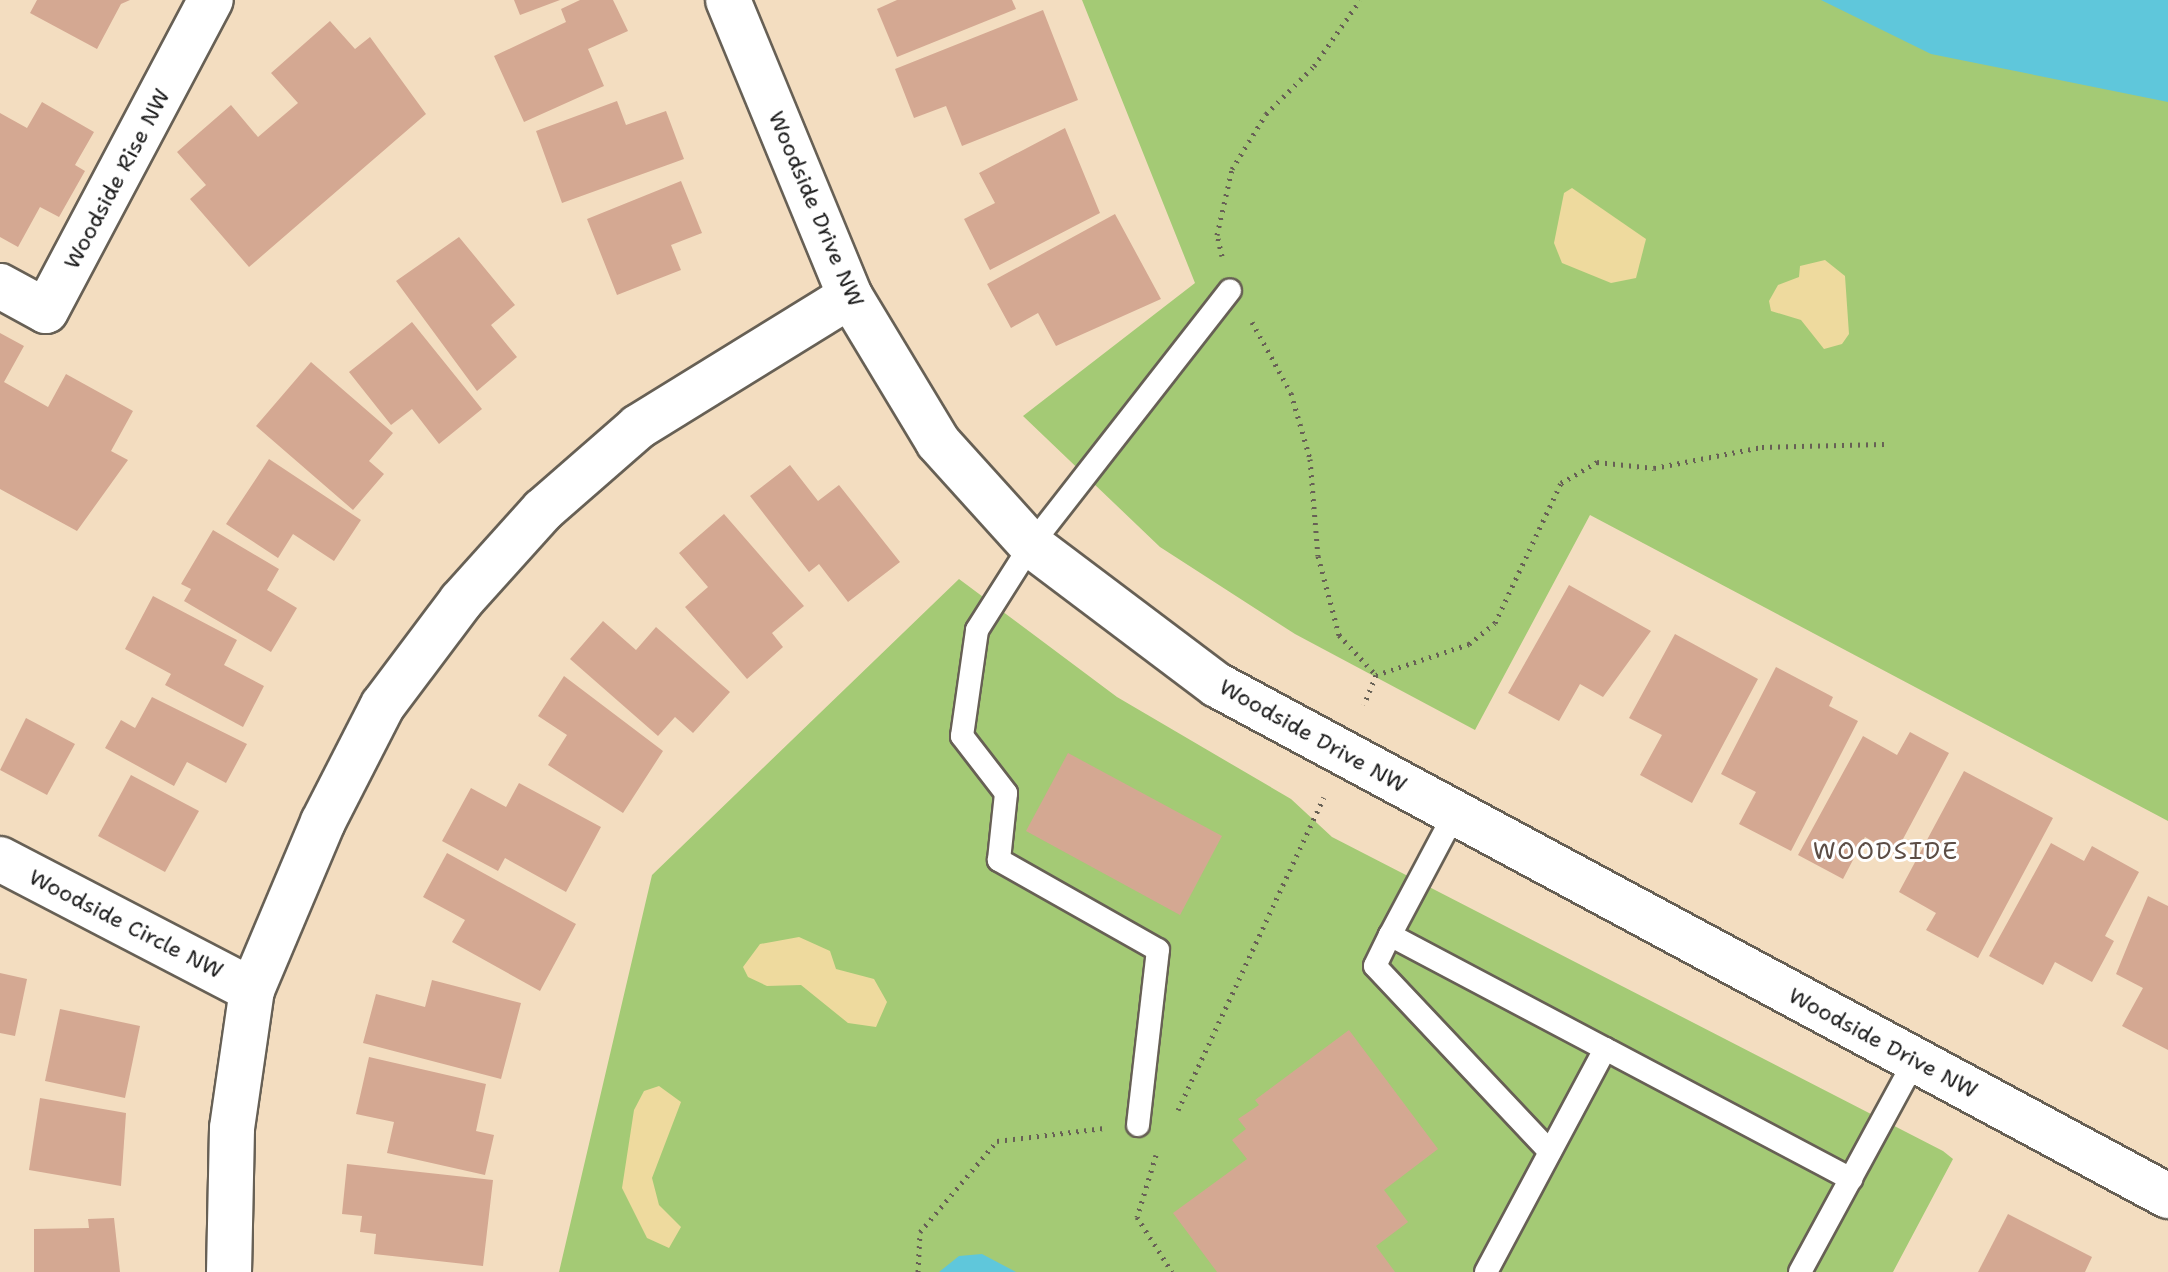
<!DOCTYPE html>
<style>
body{margin:0}
#map{position:relative;width:2168px;height:1272px;overflow:hidden;background:#f3ddc0;font-family:"Shantell Sans",sans-serif}
div>[style]{position:absolute}
.green>*{inset:0;background:#a4ca75}
.sand>*{inset:0;background:#eeda9e}
.water>*{inset:0;background:#5fc7db}
.building>*{inset:0;background:#d4a892}
.path>*{height:5px;margin-top:-2.5px;transform-origin:0;background:repeating-linear-gradient(90deg,#676055 0 2px,transparent 0 8px)}
.roads{filter:drop-shadow(2px 0 #676055) drop-shadow(-2px 0 #676055) drop-shadow(0 2px #676055) drop-shadow(0 -2px #676055)}
.lane>*{height:22px;margin:-11px;padding:0 11px;transform-origin:11px;border-radius:11px;background:#fff}
.street>*{height:44px;margin:-22px;padding:0 22px;transform-origin:22px;border-radius:22px;background:#fff}
span{translate:-50% -50%;white-space:nowrap;text-align:center;line-height:1.15;-webkit-text-stroke:6px #fff;paint-order:stroke}
.street-label{font-size:22px;color:#1c1c1c}
.neighbourhood-label{font-size:24px;color:#5c4d45;letter-spacing:2px}
</style>
<div id="map">
<div class="green">
<div style="clip-path:polygon(1082px 0,2168px 0,2168px 821px,1590px 515px,1475px 730px,1295px 634px,1160px 547px,1023px 416px,1195px 283px)"></div>
<div style="clip-path:polygon(959px 579px,1117px 697px,1291px 799px,1332px 837px,1943px 1151px,1953px 1159px,1893px 1272px,559px 1272px,652px 875px)"></div>
</div>
<div class="sand">
<div style="clip-path:polygon(1572px 188px,1646px 239px,1636px 278px,1611px 283px,1562px 263px,1554px 243px,1564px 193px)"></div>
<div style="clip-path:polygon(1825px 260px,1845px 276px,1849px 334px,1842px 344px,1824px 349px,1801px 320px,1771px 311px,1769px 301px,1778px 285px,1799px 277px,1800px 266px)"></div>
<div style="clip-path:polygon(799px 937px,830px 951px,836px 969px,874px 979px,887px 1002px,876px 1027px,848px 1023px,801px 985px,767px 986px,748px 977px,743px 967px,760px 944px)"></div>
<div style="clip-path:polygon(659px 1086px,681px 1102px,652px 1178px,659px 1205px,681px 1227px,669px 1248px,647px 1238px,622px 1188px,634px 1110px,644px 1091px)"></div>
</div>
<div class="water">
<div style="clip-path:polygon(1821px 0,2168px 0,2168px 102px,1931px 54px)"></div>
<div style="clip-path:polygon(982px 1254px,1016px 1272px,939px 1272px,959px 1256px)"></div>
</div>
<div class="building">
<div style="clip-path:polygon(37px 0,130px 0,121px 4px,97px 49px,30px 13px)"></div>
<div style="clip-path:polygon(514px 0,560px 0,520px 15px)"></div>
<div style="clip-path:polygon(580px 0,613px 0,628px 31px,588px 49px,604px 86px,524px 122px,494px 56px,566px 22px,561px 9px)"></div>
<div style="clip-path:polygon(897px 0,1012px 0,1016px 9px,897px 57px,877px 9px)"></div>
<div style="clip-path:polygon(1043px 10px,1078px 100px,962px 146px,946px 106px,914px 118px,895px 69px)"></div>
<div style="clip-path:polygon(330px 21px,355px 49px,370px 37px,426px 114px,249px 267px,190px 199px,206px 185px,177px 152px,231px 105px,258px 137px,298px 103px,271px 73px)"></div>
<div style="clip-path:polygon(617px 101px,626px 125px,666px 111px,684px 159px,562px 203px,536px 131px)"></div>
<div style="clip-path:polygon(42px 102px,94px 132px,75px 165px,85px 171px,59px 217px,40px 207px,18px 247px,0 237px,0 113px,27px 128px)"></div>
<div style="clip-path:polygon(1065px 128px,1100px 213px,990px 270px,964px 219px,995px 203px,979px 173px)"></div>
<div style="clip-path:polygon(681px 181px,702px 233px,671px 245px,681px 270px,617px 295px,587px 219px)"></div>
<div style="clip-path:polygon(1115px 214px,1161px 299px,1056px 346px,1038px 313px,1011px 328px,987px 284px)"></div>
<div style="clip-path:polygon(459px 237px,515px 305px,491px 325px,517px 357px,477px 391px,396px 281px)"></div>
<div style="clip-path:polygon(412px 322px,482px 409px,439px 444px,412px 409px,391px 425px,349px 372px)"></div>
<div style="clip-path:polygon(0 333px,24px 346px,4px 382px,48px 407px,66px 374px,133px 411px,111px 451px,128px 460px,77px 531px,0 489px)"></div>
<div style="clip-path:polygon(311px 362px,393px 433px,369px 461px,384px 474px,353px 510px,256px 426px)"></div>
<div style="clip-path:polygon(269px 459px,361px 520px,334px 561px,293px 534px,278px 558px,226px 524px)"></div>
<div style="clip-path:polygon(790px 465px,818px 501px,839px 485px,900px 562px,848px 602px,819px 564px,809px 572px,750px 496px)"></div>
<div style="clip-path:polygon(724px 514px,804px 606px,772px 633px,783px 647px,747px 679px,685px 607px,708px 587px,679px 553px)"></div>
<div style="clip-path:polygon(213px 530px,279px 569px,267px 590px,297px 608px,271px 652px,184px 601px,191px 589px,181px 584px)"></div>
<div style="clip-path:polygon(1569px 585px,1651px 631px,1603px 697px,1580px 684px,1559px 721px,1508px 693px)"></div>
<div style="clip-path:polygon(153px 596px,237px 640px,224px 665px,264px 686px,243px 727px,165px 685px,171px 674px,125px 649px)"></div>
<div style="clip-path:polygon(603px 621px,636px 650px,656px 627px,730px 692px,693px 733px,675px 717px,658px 736px,570px 659px)"></div>
<div style="clip-path:polygon(1675px 634px,1758px 679px,1692px 803px,1640px 775px,1662px 735px,1629px 718px)"></div>
<div style="clip-path:polygon(1776px 667px,1833px 697px,1829px 706px,1858px 721px,1791px 851px,1739px 824px,1756px 792px,1721px 774px)"></div>
<div style="clip-path:polygon(564px 676px,663px 751px,623px 813px,548px 765px,567px 735px,538px 716px)"></div>
<div style="clip-path:polygon(152px 697px,247px 744px,226px 783px,187px 762px,174px 786px,105px 748px,121px 720px,135px 728px)"></div>
<div style="clip-path:polygon(26px 718px,75px 744px,47px 795px,0 770px)"></div>
<div style="clip-path:polygon(1910px 732px,1949px 753px,1895px 854px,1865px 837px,1843px 879px,1798px 855px,1863px 736px,1897px 755px)"></div>
<div style="clip-path:polygon(1068px 753px,1222px 836px,1180px 915px,1026px 831px)"></div>
<div style="clip-path:polygon(1964px 771px,2053px 818px,1978px 958px,1926px 930px,1936px 913px,1899px 892px)"></div>
<div style="clip-path:polygon(131px 775px,199px 811px,165px 872px,98px 836px)"></div>
<div style="clip-path:polygon(519px 783px,601px 827px,566px 892px,505px 858px,498px 871px,442px 841px,471px 788px,506px 807px)"></div>
<div style="clip-path:polygon(2051px 843px,2084px 861px,2092px 846px,2139px 872px,2105px 936px,2114px 941px,2092px 982px,2055px 962px,2043px 985px,1989px 956px)"></div>
<div style="clip-path:polygon(447px 853px,576px 924px,540px 991px,452px 942px,465px 920px,423px 897px)"></div>
<div style="clip-path:polygon(2148px 896px,2168px 906px,2168px 1050px,2122px 1026px,2143px 988px,2116px 974px)"></div>
<div style="clip-path:polygon(0 973px,27px 979px,15px 1036px,0 1033px)"></div>
<div style="clip-path:polygon(432px 980px,521px 1003px,501px 1079px,363px 1043px,376px 994px,425px 1007px)"></div>
<div style="clip-path:polygon(60px 1009px,140px 1026px,125px 1098px,45px 1081px)"></div>
<div style="clip-path:polygon(1349px 1030px,1438px 1149px,1384px 1190px,1408px 1222px,1376px 1246px,1395px 1272px,1217px 1272px,1173px 1213px,1247px 1159px,1232px 1140px,1246px 1129px,1238px 1119px,1259px 1105px,1255px 1100px)"></div>
<div style="clip-path:polygon(369px 1057px,486px 1084px,476px 1131px,494px 1135px,485px 1175px,387px 1153px,394px 1122px,356px 1114px)"></div>
<div style="clip-path:polygon(40px 1098px,126px 1113px,121px 1186px,29px 1170px)"></div>
<div style="clip-path:polygon(347px 1164px,493px 1180px,483px 1266px,374px 1254px,376px 1234px,360px 1232px,362px 1216px,342px 1214px)"></div>
<div style="clip-path:polygon(2008px 1214px,2092px 1257px,2085px 1272px,1978px 1272px)"></div>
<div style="clip-path:polygon(114px 1218px,120px 1272px,34px 1272px,34px 1229px,89px 1228px,88px 1219px)"></div>
</div>
<div class="path">
<div style="left:1222px;top:256px;width:22px;rotate:-103deg"></div>
<div style="left:1217px;top:235px;width:68px;rotate:-77.2deg"></div>
<div style="left:1232px;top:169px;width:65px;rotate:-58.3deg"></div>
<div style="left:1266px;top:114px;width:68px;rotate:-45deg"></div>
<div style="left:1314px;top:66px;width:80px;rotate:-55.1deg"></div>
<div style="left:1252px;top:322px;width:81px;rotate:61.2deg"></div>
<div style="left:1291px;top:393px;width:69px;rotate:73.9deg"></div>
<div style="left:1310px;top:459px;width:97px;rotate:85.3deg"></div>
<div style="left:1318px;top:556px;width:82px;rotate:75.1deg"></div>
<div style="left:1339px;top:635px;width:54px;rotate:47.2deg"></div>
<div style="left:1376px;top:675px;width:32px;rotate:112deg"></div>
<div style="left:1376px;top:675px;width:98px;rotate:-18.4deg"></div>
<div style="left:1469px;top:644px;width:33px;rotate:-39deg"></div>
<div style="left:1495px;top:623px;width:155px;rotate:-64.8deg"></div>
<div style="left:1561px;top:483px;width:42px;rotate:-30.3deg"></div>
<div style="left:1597px;top:462px;width:57px;rotate:6deg"></div>
<div style="left:1654px;top:468px;width:110px;rotate:-11deg"></div>
<div style="left:1762px;top:447px;width:122px;rotate:-1.4deg"></div>
<div style="left:1178px;top:1110px;width:345px;rotate:-65deg"></div>
<div style="left:1156px;top:1155px;width:65px;rotate:107deg"></div>
<div style="left:1137px;top:1217px;width:65px;rotate:57.5deg"></div>
<div style="left:918px;top:1272px;width:40px;rotate:-87.1deg"></div>
<div style="left:920px;top:1232px;width:119px;rotate:-49.8deg"></div>
<div style="left:997px;top:1141px;width:108px;rotate:-6.9deg"></div>
</div>
<div class="roads">
<div class="lane">
<div style="left:1455px;top:813px;width:138px;rotate:118deg"></div>
<div style="left:1390px;top:935px;width:522px;rotate:27.89deg"></div>
<div style="left:1390px;top:935px;width:34px;rotate:116deg"></div>
<div style="left:1375px;top:966px;width:255px;rotate:46.7deg"></div>
<div style="left:1138px;top:1125px;width:176px;rotate:-83.5deg"></div>
<div style="left:1158px;top:950px;width:183px;rotate:-150.5deg"></div>
<div style="left:999px;top:860px;width:67px;rotate:-84deg"></div>
<div style="left:1006px;top:793px;width:72px;rotate:-127.7deg"></div>
<div style="left:962px;top:736px;width:107px;rotate:-81.9deg"></div>
<div style="left:977px;top:630px;width:101px;rotate:-57.6deg"></div>
<div style="left:1031px;top:545px;width:323px;rotate:-52deg"></div>
<div style="left:1486px;top:1272px;width:253px;rotate:-61.9deg"></div>
<div style="left:1800px;top:1272px;width:241px;rotate:-61.5deg"></div>
</div>
<div class="street">
<div style="left:728px;top:0;width:320px;rotate:67.6deg"></div>
<div style="left:850px;top:296px;width:170px;rotate:58.9deg"></div>
<div style="left:938px;top:442px;width:139px;rotate:47.9deg"></div>
<div style="left:1031px;top:545px;width:233px;rotate:37deg"></div>
<div style="left:1217px;top:685px;width:1080px;rotate:28.25deg"></div>
<div style="left:0;top:286px;width:52px;rotate:28.5deg"></div>
<div style="left:46px;top:311px;width:352px;rotate:-62.1deg"></div>
<div style="left:0;top:859px;width:284px;rotate:27.5deg"></div>
<div style="left:229px;top:1272px;width:144px;rotate:-88.8deg"></div>
<div style="left:232px;top:1128px;width:139px;rotate:-81.8deg"></div>
<div style="left:252px;top:990px;width:182px;rotate:-67.1deg"></div>
<div style="left:323px;top:822px;width:131px;rotate:-62.9deg"></div>
<div style="left:383px;top:705px;width:130px;rotate:-53.1deg"></div>
<div style="left:461px;top:601px;width:122px;rotate:-48deg"></div>
<div style="left:543px;top:510px;width:126px;rotate:-41.1deg"></div>
<div style="left:638px;top:427px;width:249px;rotate:-31.7deg"></div>
</div>
</div>
<div class="street-label">
<span style="left:117px;top:179px;rotate:-62deg">Woodside Rise NW</span>
<span style="left:816px;top:209px;rotate:67deg">Woodside Drive NW</span>
<span style="left:1313px;top:736px;rotate:29deg">Woodside Drive NW</span>
<span style="left:126px;top:924px;rotate:27deg">Woodside Circle NW</span>
<span style="left:1883px;top:1043px;rotate:28deg">Woodside Drive NW</span>
</div>
<div class="neighbourhood-label">
<span style="left:1886px;top:852px">WOODSIDE</span>
</div>
</div>
